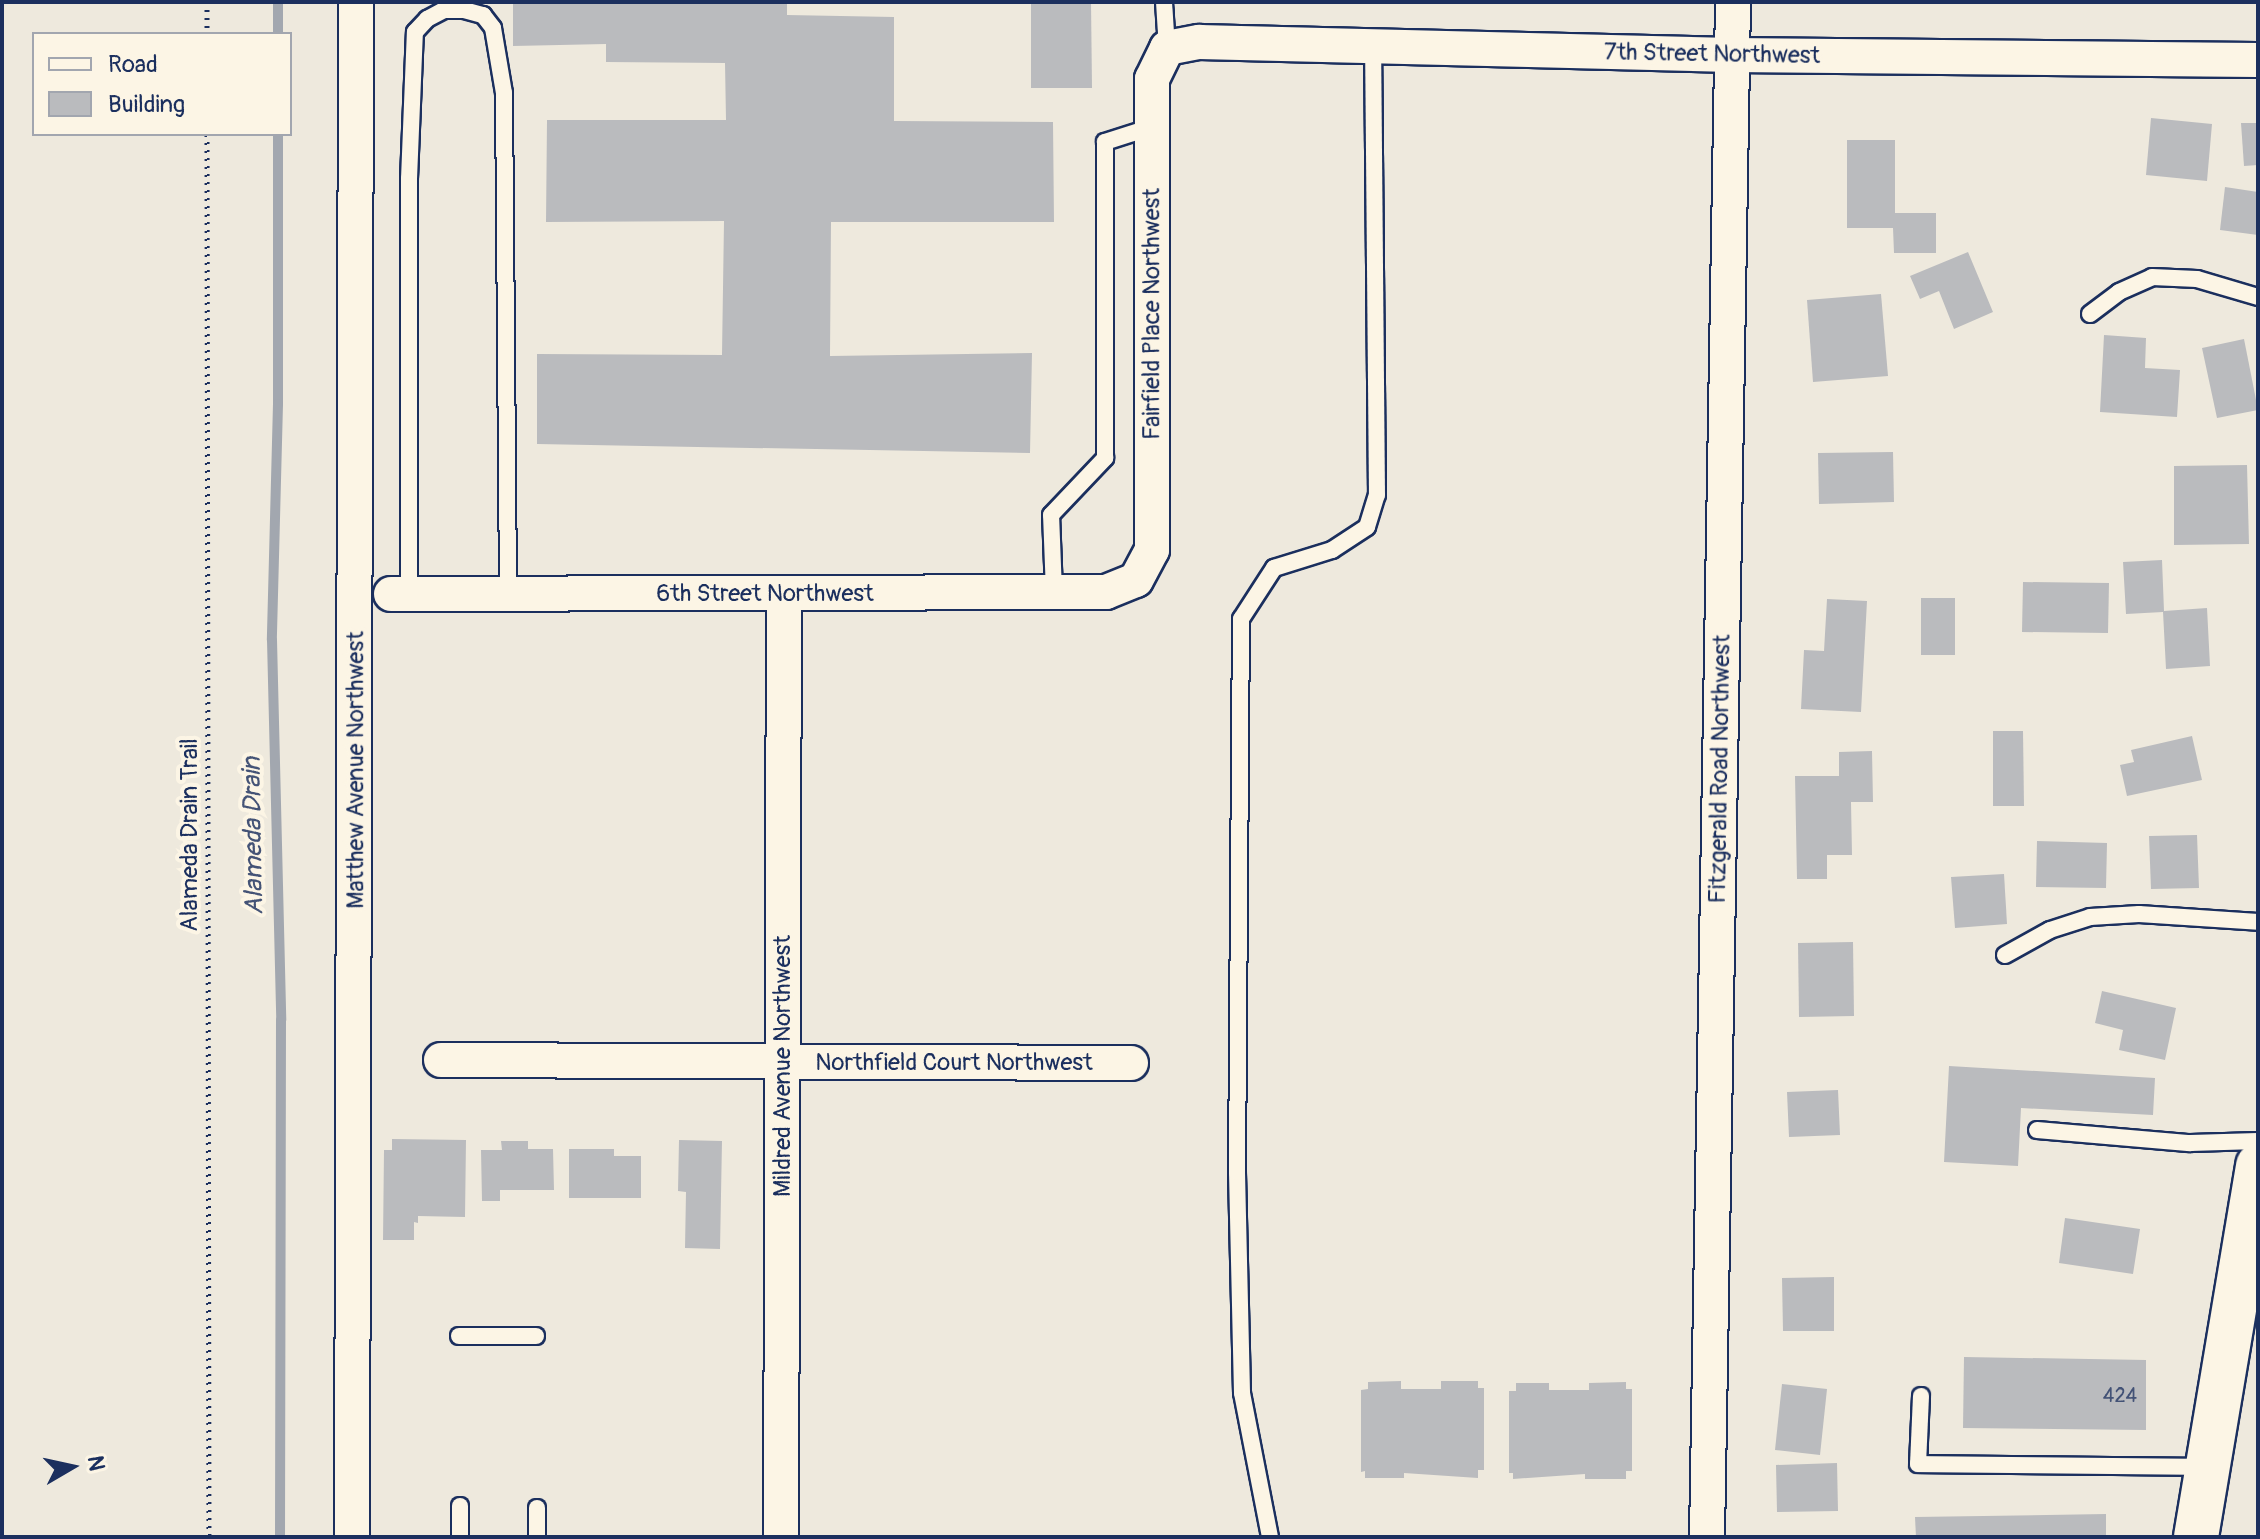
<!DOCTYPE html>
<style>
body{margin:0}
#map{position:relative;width:2260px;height:1539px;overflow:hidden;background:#eee9dd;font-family:Pangolin,sans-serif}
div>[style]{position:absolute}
.stream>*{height:10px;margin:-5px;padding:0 5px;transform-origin:5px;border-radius:5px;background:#a2a7af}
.building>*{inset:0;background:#babbbe}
.path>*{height:5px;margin-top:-2.5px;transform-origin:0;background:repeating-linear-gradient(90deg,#1b2f5e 0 2px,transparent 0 8px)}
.roads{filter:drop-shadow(2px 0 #1b2f5e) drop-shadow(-2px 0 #1b2f5e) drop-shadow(0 2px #1b2f5e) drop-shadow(0 -2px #1b2f5e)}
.lane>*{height:16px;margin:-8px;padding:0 8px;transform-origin:8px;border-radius:8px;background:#fcf5e5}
.street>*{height:34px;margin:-17px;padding:0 17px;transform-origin:17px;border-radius:17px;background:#fcf5e5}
.secondary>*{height:44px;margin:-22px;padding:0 22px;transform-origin:22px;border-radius:22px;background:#fcf5e5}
span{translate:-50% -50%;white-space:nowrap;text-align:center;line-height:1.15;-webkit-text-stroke:8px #fcf5e5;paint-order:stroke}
.number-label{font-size:20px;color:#435276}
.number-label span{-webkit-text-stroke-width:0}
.street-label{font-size:24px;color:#1b2f5e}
.water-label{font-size:26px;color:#445376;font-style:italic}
.frame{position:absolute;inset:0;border:4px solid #1b2f5e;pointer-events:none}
.legend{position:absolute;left:32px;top:32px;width:260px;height:104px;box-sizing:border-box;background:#fcf5e5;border:2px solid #a2a6af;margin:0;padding:10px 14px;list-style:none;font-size:24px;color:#1b2f5e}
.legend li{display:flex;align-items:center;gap:16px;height:40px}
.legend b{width:40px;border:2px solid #a2a6af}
.north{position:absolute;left:32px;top:1427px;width:80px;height:80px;-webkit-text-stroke:6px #fcf5e5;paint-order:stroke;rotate:81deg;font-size:22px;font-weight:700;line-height:32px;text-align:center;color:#1b2f5e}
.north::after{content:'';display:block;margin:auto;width:28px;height:36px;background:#1b2f5e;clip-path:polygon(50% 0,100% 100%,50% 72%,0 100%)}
</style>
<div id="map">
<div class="stream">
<div style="left:278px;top:34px;width:32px;rotate:-90deg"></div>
<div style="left:278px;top:134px;width:270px;rotate:90deg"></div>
<div style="left:278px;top:404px;width:236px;rotate:91.5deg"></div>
<div style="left:272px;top:640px;width:380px;rotate:88.6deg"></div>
<div style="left:281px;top:1020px;width:517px;rotate:90.11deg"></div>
</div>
<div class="building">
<div style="clip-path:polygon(513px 2px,787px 2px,787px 15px,894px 17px,894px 121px,1053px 122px,1054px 222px,831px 222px,830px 356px,1032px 353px,1030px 453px,537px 444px,537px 354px,722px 355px,724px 221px,546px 222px,547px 120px,726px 120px,725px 63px,606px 62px,606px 44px,513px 46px)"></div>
<div style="clip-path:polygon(1031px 2px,1091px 2px,1092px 88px,1031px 88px)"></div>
<div style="clip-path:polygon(2151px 118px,2212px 124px,2207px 181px,2146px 175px)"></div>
<div style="clip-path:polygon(2241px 123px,2258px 123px,2258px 165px,2244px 166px)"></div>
<div style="clip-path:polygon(1847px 140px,1895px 140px,1895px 213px,1936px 213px,1936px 253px,1894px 253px,1893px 228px,1847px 228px)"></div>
<div style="clip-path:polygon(2225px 187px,2258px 192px,2258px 235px,2220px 230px)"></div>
<div style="clip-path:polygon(1968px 252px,1993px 312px,1954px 329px,1939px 291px,1920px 299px,1910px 276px)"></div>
<div style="clip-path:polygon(1881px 294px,1888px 376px,1813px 382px,1807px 300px)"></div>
<div style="clip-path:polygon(2104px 335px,2146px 338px,2145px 368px,2180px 370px,2177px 417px,2100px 412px)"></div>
<div style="clip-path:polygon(2244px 339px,2258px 410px,2217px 418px,2202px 348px)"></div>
<div style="clip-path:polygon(1893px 452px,1894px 502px,1819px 504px,1818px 453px)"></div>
<div style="clip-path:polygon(2247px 465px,2249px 544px,2174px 545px,2174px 466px)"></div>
<div style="clip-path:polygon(2162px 560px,2164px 611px,2207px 608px,2210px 666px,2166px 669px,2163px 612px,2126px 614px,2123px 562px)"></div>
<div style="clip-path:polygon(2023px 582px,2109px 583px,2108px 633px,2022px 632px)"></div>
<div style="clip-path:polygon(1921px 598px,1955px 598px,1955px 655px,1921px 655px)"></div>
<div style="clip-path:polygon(1827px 599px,1867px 601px,1861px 712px,1801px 709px,1804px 650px,1824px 651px)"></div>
<div style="clip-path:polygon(1993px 731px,2023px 731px,2024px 806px,1993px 806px)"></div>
<div style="clip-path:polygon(2192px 736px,2202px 780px,2127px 796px,2120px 765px,2134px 762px,2131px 750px)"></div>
<div style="clip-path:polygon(1872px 751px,1873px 802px,1851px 802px,1852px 855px,1827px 855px,1827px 879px,1797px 879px,1795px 776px,1839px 776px,1839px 752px)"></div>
<div style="clip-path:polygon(2197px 835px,2199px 888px,2151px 889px,2149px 836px)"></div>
<div style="clip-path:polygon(2037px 841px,2107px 843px,2106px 888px,2036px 887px)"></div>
<div style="clip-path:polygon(2004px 874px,2007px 924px,1955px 928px,1951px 877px)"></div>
<div style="clip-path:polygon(1853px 942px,1854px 1016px,1799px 1017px,1798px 943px)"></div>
<div style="clip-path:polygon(2102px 991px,2176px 1008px,2165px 1060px,2119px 1050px,2123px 1030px,2095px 1023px)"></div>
<div style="clip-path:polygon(1949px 1066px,2155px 1078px,2153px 1115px,2021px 1108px,2018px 1166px,1944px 1162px)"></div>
<div style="clip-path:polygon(1838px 1090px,1840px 1135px,1789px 1137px,1787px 1092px)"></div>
<div style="clip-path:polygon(392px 1139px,466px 1140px,465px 1217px,418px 1216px,418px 1223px,414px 1222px,414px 1240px,383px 1240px,384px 1150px,392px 1150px)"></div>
<div style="clip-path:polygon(679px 1140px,722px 1141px,720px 1249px,685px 1248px,686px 1192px,678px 1191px)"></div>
<div style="clip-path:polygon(501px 1141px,528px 1141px,528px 1149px,553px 1149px,554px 1190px,500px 1190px,500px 1201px,482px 1201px,481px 1150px,502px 1150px)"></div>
<div style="clip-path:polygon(569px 1149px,614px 1149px,614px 1156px,641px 1156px,641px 1198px,569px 1198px)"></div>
<div style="clip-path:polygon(2065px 1218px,2140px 1229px,2133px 1274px,2059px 1263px)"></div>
<div style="clip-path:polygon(1834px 1277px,1834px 1331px,1783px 1331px,1782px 1278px)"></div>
<div style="clip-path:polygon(1964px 1357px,2146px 1360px,2146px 1430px,1963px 1428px)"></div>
<div style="clip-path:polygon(1401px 1381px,1401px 1389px,1441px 1389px,1441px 1381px,1478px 1381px,1478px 1388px,1484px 1388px,1484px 1470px,1478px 1470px,1478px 1478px,1404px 1473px,1404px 1478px,1365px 1478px,1365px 1471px,1361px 1472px,1361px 1390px,1368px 1389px,1368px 1382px)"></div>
<div style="clip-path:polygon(1626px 1382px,1626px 1389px,1632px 1389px,1632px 1471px,1626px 1471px,1626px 1479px,1585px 1479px,1585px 1474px,1513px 1479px,1513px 1473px,1509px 1473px,1509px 1391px,1516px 1391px,1516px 1383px,1549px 1383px,1549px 1390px,1589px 1390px,1589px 1383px)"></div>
<div style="clip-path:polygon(1782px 1384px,1827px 1389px,1820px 1455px,1775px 1450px)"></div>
<div style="clip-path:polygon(1837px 1463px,1838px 1511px,1777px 1512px,1776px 1465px)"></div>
<div style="clip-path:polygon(2106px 1514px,2106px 1537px,1916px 1537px,1915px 1517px)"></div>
</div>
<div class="path">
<div style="left:207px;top:2px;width:32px;rotate:90deg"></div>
<div style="left:207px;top:134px;width:1403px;rotate:89.92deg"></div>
</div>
<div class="roads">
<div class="lane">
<div style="left:1164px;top:2px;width:46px;rotate:86.3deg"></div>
<div style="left:2090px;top:314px;width:36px;rotate:-37deg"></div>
<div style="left:2119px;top:292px;width:36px;rotate:-24deg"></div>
<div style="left:2152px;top:277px;width:45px;rotate:2.5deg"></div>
<div style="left:2197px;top:279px;width:64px;rotate:16.4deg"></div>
<div style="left:1054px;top:592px;width:77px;rotate:-92.2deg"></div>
<div style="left:1051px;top:515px;width:79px;rotate:-46.5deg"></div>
<div style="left:1105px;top:458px;width:316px;rotate:-90deg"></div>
<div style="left:1105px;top:142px;width:49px;rotate:-17.7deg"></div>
<div style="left:409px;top:594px;width:415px;rotate:-90deg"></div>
<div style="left:409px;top:179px;width:147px;rotate:-87.7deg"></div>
<div style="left:415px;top:32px;width:18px;rotate:-47deg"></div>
<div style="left:427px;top:19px;width:19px;rotate:-28deg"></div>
<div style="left:444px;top:10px;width:20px"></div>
<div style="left:464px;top:10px;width:20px;rotate:15deg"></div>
<div style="left:483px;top:15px;width:16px;rotate:52deg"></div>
<div style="left:493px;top:28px;width:66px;rotate:80.4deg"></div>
<div style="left:504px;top:93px;width:501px;rotate:89.54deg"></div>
<div style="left:2005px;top:955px;width:51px;rotate:-29.1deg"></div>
<div style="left:2050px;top:930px;width:42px;rotate:-18deg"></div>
<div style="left:2090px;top:917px;width:49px;rotate:-3.5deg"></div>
<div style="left:2139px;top:914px;width:119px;rotate:3.8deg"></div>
<div style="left:2037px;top:1130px;width:154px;rotate:4.9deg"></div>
<div style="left:2190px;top:1143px;width:68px;rotate:-1.7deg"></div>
<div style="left:459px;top:1336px;width:77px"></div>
<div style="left:1921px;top:1396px;width:68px;rotate:92.5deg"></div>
<div style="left:1918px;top:1464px;width:288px;rotate:0.6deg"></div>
<div style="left:460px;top:1506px;width:31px;rotate:90deg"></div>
<div style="left:537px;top:1537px;width:29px;rotate:-90deg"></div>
<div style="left:1270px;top:1537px;width:147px;rotate:-101deg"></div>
<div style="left:1242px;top:1393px;width:221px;rotate:-91.3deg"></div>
<div style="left:1237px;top:1172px;width:553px;rotate:-89.59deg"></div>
<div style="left:1241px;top:619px;width:61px;rotate:-57.1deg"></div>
<div style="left:1274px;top:568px;width:61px;rotate:-17.2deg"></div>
<div style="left:1332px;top:550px;width:42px;rotate:-33.3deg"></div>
<div style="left:1367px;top:527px;width:34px;rotate:-73deg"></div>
<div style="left:1377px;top:495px;width:447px;rotate:-90.5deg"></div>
</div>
<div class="street">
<div style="left:391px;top:594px;width:715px;rotate:-0.16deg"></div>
<div style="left:1106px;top:592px;width:32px;rotate:-22deg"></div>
<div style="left:1136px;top:580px;width:34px;rotate:-62deg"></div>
<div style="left:1152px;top:550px;width:471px;rotate:-90deg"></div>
<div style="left:1152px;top:79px;width:34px;rotate:-64deg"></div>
<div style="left:1167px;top:48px;width:33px;rotate:-11deg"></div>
<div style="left:1199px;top:42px;width:533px;rotate:1.4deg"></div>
<div style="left:1732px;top:55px;width:526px;rotate:0.54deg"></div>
<div style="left:441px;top:1060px;width:690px;rotate:0.25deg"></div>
<div style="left:352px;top:1537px;width:1535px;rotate:-89.85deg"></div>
<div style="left:781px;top:1537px;width:943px;rotate:-89.82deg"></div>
<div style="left:1707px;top:1537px;width:1535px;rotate:-89.03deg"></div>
</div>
<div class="secondary">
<div style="left:2196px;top:1537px;width:377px;rotate:-80.5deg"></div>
</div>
</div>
<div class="number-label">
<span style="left:2120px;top:1395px">424</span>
</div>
<div class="street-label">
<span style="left:1712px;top:54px;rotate:1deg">7th Street Northwest</span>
<span style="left:1152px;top:314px;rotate:-90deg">Fairfield Place Northwest</span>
<span style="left:765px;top:594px">6th Street Northwest</span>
<span style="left:1720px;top:769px;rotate:-89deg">Fitzgerald Road Northwest</span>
<span style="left:356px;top:770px;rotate:-90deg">Matthew Avenue Northwest</span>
<span style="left:190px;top:835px;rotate:-90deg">Alameda Drain Trail</span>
<span style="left:954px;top:1063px">Northfield Court Northwest</span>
<span style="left:783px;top:1066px;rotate:-90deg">Mildred Avenue Northwest</span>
</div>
<div class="water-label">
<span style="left:254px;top:836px;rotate:-91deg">Alameda Drain</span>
</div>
<div class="frame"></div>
<ul class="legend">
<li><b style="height:10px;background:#fcf5e5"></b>Road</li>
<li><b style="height:22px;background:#babbbe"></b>Building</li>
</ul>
<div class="north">N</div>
</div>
